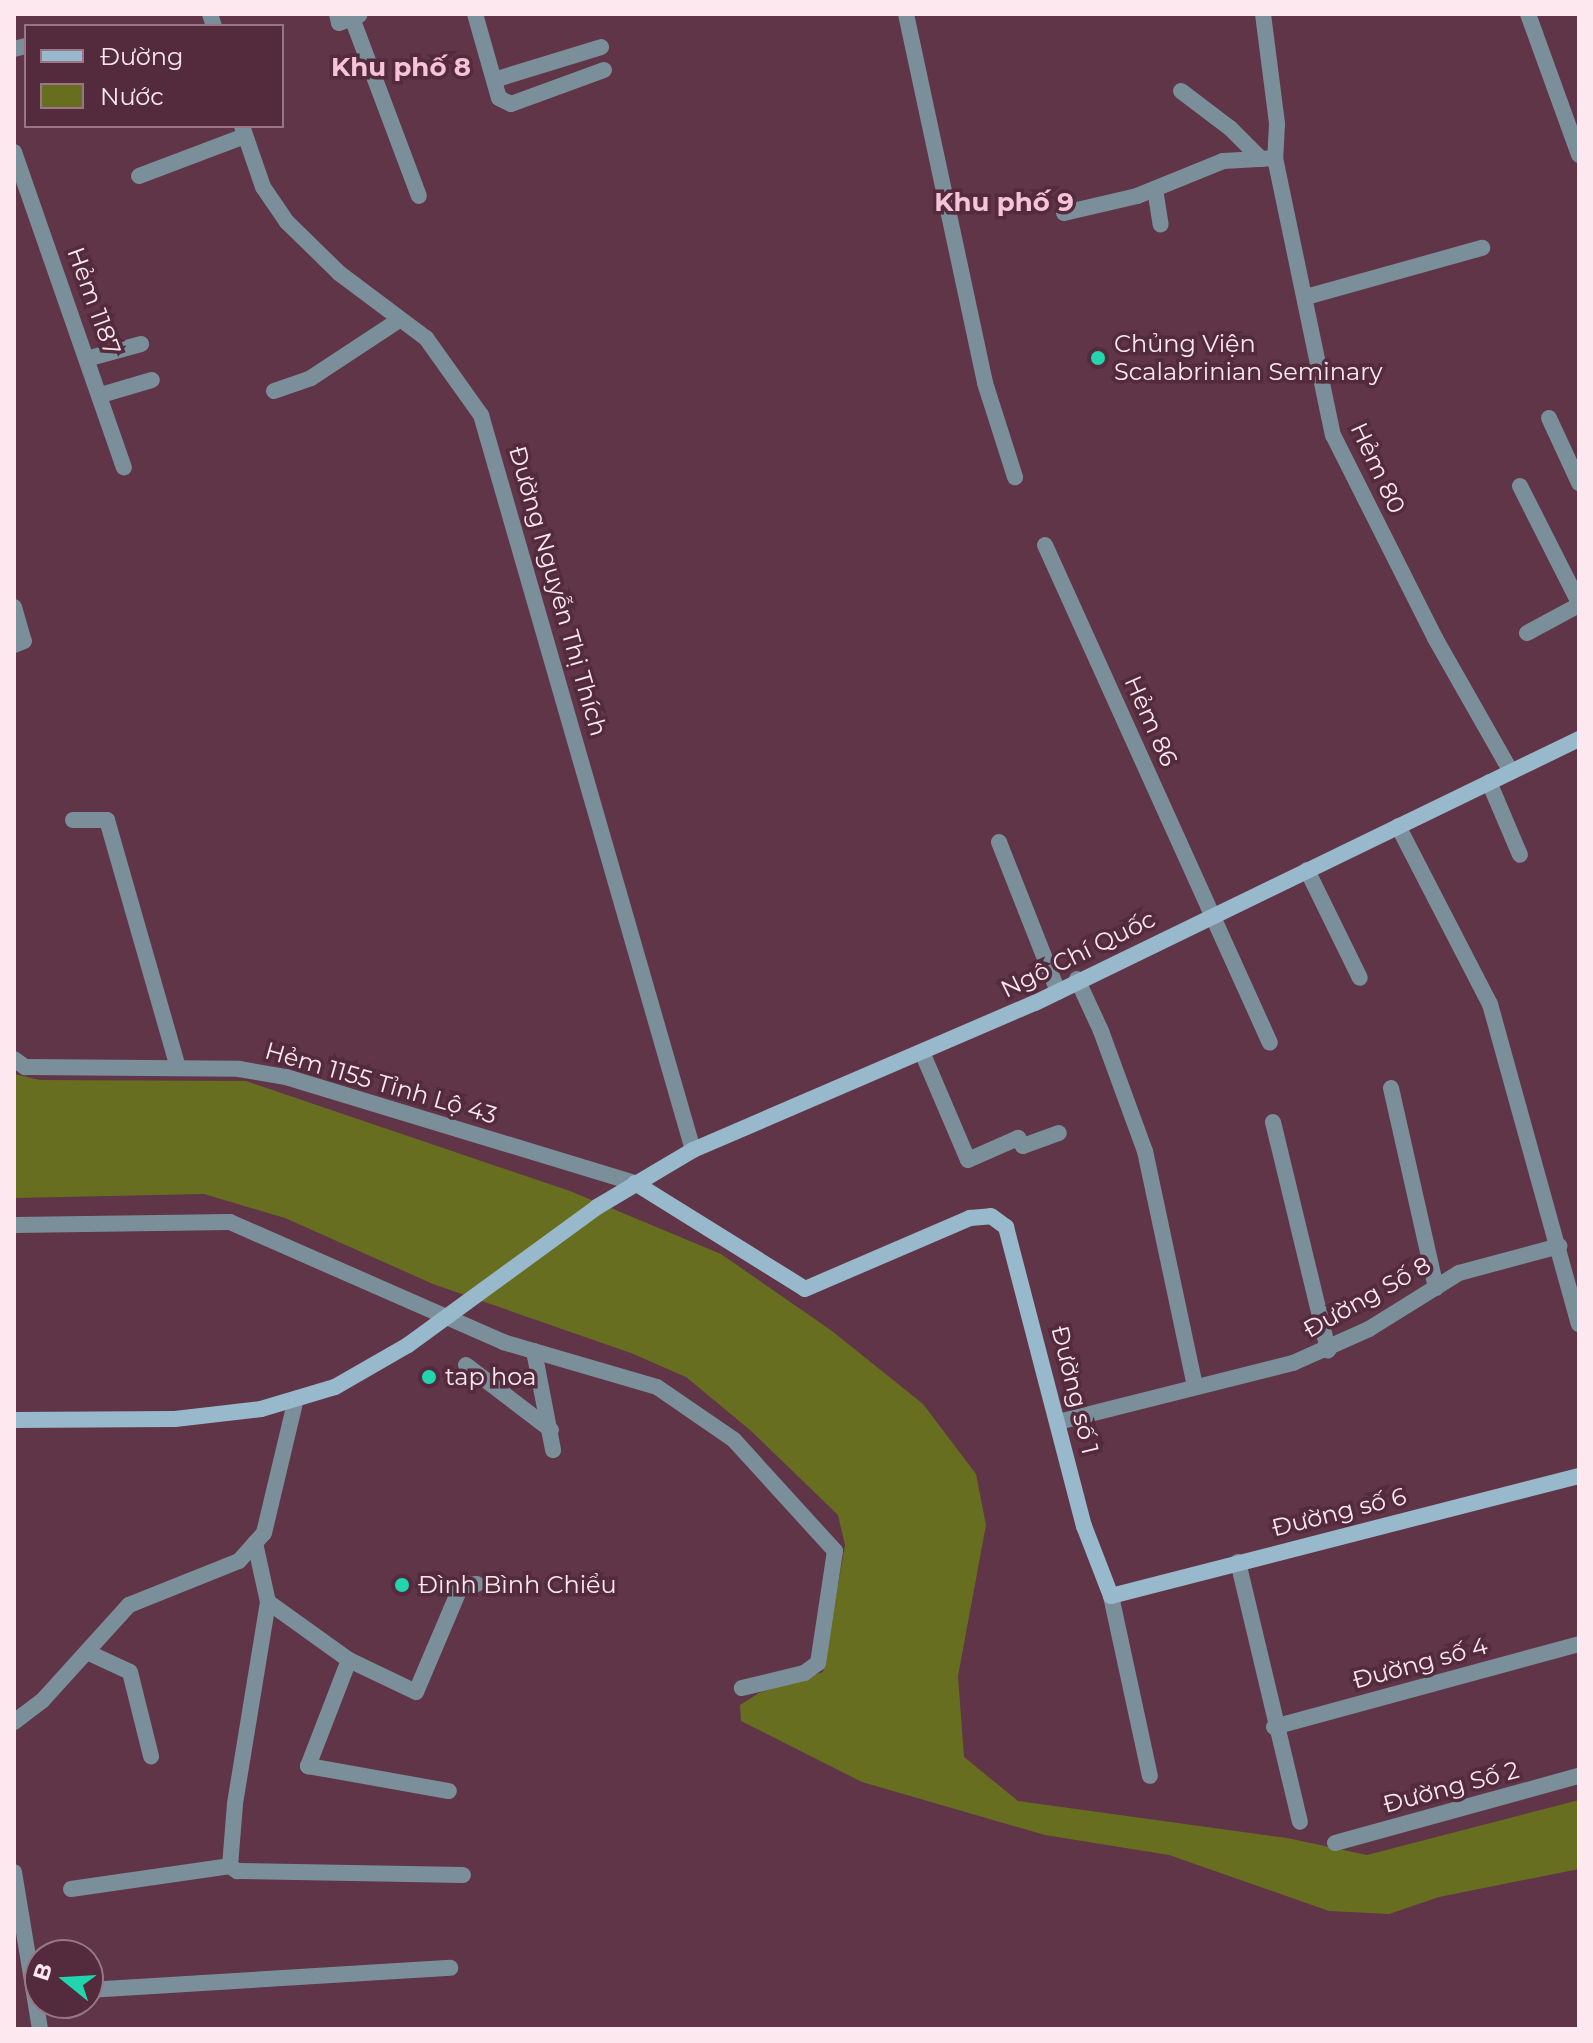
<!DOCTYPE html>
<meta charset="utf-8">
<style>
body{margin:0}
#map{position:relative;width:1593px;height:2043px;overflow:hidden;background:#5f3547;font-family:Montserrat,sans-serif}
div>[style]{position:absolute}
.water>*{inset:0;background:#686e20}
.street>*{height:16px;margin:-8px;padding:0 8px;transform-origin:8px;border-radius:8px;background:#7b8f9b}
.secondary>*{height:16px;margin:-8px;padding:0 8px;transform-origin:8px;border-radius:8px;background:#98b8cb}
.dots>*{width:22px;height:22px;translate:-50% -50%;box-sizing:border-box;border:4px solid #532b3d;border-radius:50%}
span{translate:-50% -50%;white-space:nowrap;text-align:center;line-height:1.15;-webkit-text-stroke:7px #532b3d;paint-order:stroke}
.street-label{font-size:24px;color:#fde8f0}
.poi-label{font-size:24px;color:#fde8f0}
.left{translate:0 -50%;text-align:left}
.neighbourhood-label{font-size:26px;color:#f7c3d7;font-weight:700}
.frame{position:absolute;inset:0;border:16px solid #fde8f0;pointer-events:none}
.legend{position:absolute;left:24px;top:24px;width:260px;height:104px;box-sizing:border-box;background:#532b3d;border:2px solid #977785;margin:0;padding:10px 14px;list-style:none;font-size:24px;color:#fde8f0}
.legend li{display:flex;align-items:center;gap:16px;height:40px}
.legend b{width:40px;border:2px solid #977785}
.north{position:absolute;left:24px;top:1939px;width:80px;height:80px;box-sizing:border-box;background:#532b3d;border:2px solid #977785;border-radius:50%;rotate:288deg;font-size:22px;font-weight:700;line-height:32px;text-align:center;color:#fde8f0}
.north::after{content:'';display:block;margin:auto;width:28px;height:36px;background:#21d5af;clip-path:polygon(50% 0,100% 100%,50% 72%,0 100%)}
</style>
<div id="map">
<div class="water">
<div style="clip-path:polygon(14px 1074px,40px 1080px,246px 1081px,570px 1191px,721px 1254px,832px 1331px,923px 1404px,976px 1474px,986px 1525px,958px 1676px,964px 1757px,1018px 1801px,1287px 1838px,1367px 1855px,1579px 1800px,1579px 1869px,1439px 1897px,1389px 1914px,1329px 1911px,1169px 1855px,1045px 1835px,862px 1782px,741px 1721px,740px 1705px,759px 1693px,823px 1672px,845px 1545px,838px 1515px,750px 1430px,686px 1377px,631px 1353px,433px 1284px,285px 1218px,204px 1194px,14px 1198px)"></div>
</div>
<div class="street">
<div style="left:210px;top:14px;width:13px;rotate:72deg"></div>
<div style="left:337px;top:14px;width:9px;rotate:77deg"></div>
<div style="left:339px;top:23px;width:22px;rotate:-22deg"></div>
<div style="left:475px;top:14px;width:87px;rotate:74.1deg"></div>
<div style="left:499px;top:98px;width:13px;rotate:27deg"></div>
<div style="left:511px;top:104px;width:99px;rotate:-20.1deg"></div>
<div style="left:906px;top:14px;width:377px;rotate:77.9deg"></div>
<div style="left:985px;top:383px;width:99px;rotate:72.3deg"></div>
<div style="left:1263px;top:14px;width:111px;rotate:82.7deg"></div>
<div style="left:1277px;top:124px;width:34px;rotate:93deg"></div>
<div style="left:1275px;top:158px;width:283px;rotate:78.2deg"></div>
<div style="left:1333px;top:435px;width:227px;rotate:63.3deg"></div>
<div style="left:1435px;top:638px;width:154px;rotate:60.4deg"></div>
<div style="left:1528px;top:14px;width:150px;rotate:70.1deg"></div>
<div style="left:352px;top:18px;width:190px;rotate:69.4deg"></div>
<div style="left:14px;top:49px;width:12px;rotate:-14deg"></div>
<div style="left:494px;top:80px;width:112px;rotate:-17.1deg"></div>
<div style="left:1181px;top:91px;width:61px;rotate:37.1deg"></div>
<div style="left:1230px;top:128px;width:44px;rotate:45deg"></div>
<div style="left:242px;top:126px;width:65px;rotate:71deg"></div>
<div style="left:263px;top:187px;width:42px;rotate:55.6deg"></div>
<div style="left:287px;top:222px;width:73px;rotate:44.4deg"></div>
<div style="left:339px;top:273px;width:109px;rotate:36.8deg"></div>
<div style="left:426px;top:338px;width:95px;rotate:54.5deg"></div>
<div style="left:481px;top:415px;width:765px;rotate:73.91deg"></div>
<div style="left:14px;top:152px;width:334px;rotate:70.8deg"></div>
<div style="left:139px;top:176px;width:113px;rotate:-20.7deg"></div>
<div style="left:1155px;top:189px;width:36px;rotate:81deg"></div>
<div style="left:1064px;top:213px;width:75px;rotate:-13.1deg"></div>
<div style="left:1137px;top:196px;width:93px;rotate:-22.1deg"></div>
<div style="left:1223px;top:161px;width:52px;rotate:-3.3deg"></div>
<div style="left:1306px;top:297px;width:183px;rotate:-15.6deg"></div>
<div style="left:90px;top:358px;width:53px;rotate:-15.4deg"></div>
<div style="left:274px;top:391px;width:39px;rotate:-19deg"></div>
<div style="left:311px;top:378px;width:105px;rotate:-33.4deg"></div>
<div style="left:101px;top:395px;width:53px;rotate:-16.4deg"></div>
<div style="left:1549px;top:418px;width:72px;rotate:65.2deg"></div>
<div style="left:1520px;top:486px;width:131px;rotate:63.2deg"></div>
<div style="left:1045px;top:545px;width:546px;rotate:65.69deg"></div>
<div style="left:14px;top:607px;width:35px;rotate:74deg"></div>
<div style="left:24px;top:641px;width:11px;rotate:158deg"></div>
<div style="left:1527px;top:633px;width:59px;rotate:-28.3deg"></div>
<div style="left:1489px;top:782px;width:79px;rotate:67deg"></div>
<div style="left:73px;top:820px;width:34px"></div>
<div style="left:107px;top:820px;width:258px;rotate:74deg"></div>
<div style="left:1398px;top:826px;width:200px;rotate:62.7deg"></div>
<div style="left:1490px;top:1004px;width:332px;rotate:74.5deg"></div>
<div style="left:999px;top:842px;width:161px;rotate:68.5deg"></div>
<div style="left:1307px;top:870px;width:120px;rotate:63.9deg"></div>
<div style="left:1077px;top:979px;width:57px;rotate:65.2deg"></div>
<div style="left:1101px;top:1031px;width:128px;rotate:69.9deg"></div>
<div style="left:1145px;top:1151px;width:241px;rotate:78deg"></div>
<div style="left:922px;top:1052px;width:117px;rotate:66.9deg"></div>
<div style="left:968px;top:1160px;width:55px;rotate:-23.7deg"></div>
<div style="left:1018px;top:1138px;width:9px;rotate:58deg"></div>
<div style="left:1023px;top:1146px;width:38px;rotate:-20deg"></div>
<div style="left:14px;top:1059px;width:14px;rotate:36deg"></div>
<div style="left:25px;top:1067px;width:214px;rotate:0.5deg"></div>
<div style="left:239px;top:1069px;width:48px;rotate:9.7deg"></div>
<div style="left:286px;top:1077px;width:365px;rotate:16.9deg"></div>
<div style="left:1391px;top:1088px;width:205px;rotate:77.3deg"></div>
<div style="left:1273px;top:1122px;width:235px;rotate:76.4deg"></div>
<div style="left:14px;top:1225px;width:216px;rotate:-0.8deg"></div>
<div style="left:230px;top:1222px;width:298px;rotate:23.7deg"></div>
<div style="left:503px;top:1342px;width:160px;rotate:16.3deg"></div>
<div style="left:657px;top:1387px;width:93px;rotate:34.5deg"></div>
<div style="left:734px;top:1440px;width:150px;rotate:47.7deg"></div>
<div style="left:835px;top:1551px;width:113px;rotate:98.6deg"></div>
<div style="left:818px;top:1663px;width:17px;rotate:144deg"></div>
<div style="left:804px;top:1673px;width:64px;rotate:166.4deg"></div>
<div style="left:534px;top:1351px;width:101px;rotate:79.1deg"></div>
<div style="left:466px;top:1365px;width:107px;rotate:37.4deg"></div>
<div style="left:1058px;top:1422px;width:242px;rotate:-14.1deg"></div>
<div style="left:1293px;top:1363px;width:83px;rotate:-24.1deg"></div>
<div style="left:1369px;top:1329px;width:106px;rotate:-31.9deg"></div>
<div style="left:1459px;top:1273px;width:104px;rotate:-15.1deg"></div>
<div style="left:255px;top:1543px;width:60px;rotate:77.6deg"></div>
<div style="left:268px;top:1602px;width:205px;rotate:99.3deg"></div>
<div style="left:235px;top:1804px;width:62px;rotate:94.6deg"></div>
<div style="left:230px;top:1866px;width:9px;rotate:36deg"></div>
<div style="left:237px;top:1871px;width:226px;rotate:1deg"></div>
<div style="left:1238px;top:1562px;width:267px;rotate:76.6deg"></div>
<div style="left:1111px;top:1596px;width:184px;rotate:77.8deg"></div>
<div style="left:268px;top:1602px;width:100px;rotate:35.6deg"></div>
<div style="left:349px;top:1660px;width:74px;rotate:25.5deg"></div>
<div style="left:416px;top:1692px;width:115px;rotate:-67deg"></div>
<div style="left:461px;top:1586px;width:16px;rotate:-7deg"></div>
<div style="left:87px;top:1652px;width:47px;rotate:24.9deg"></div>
<div style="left:130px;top:1672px;width:87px;rotate:76deg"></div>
<div style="left:349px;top:1660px;width:114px;rotate:111.1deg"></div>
<div style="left:308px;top:1766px;width:143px;rotate:10.1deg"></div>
<div style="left:14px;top:1722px;width:35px;rotate:-37deg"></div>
<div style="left:42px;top:1701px;width:130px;rotate:-47.8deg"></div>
<div style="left:129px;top:1605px;width:118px;rotate:-21.8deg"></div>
<div style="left:239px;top:1561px;width:24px;rotate:-48deg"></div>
<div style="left:255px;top:1543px;width:13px;rotate:-48deg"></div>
<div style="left:264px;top:1533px;width:138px;rotate:-76.6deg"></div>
<div style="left:1274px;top:1727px;width:316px;rotate:-15.2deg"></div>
<div style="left:1335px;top:1843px;width:253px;rotate:-15.4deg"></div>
<div style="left:14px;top:1872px;width:159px;rotate:80.6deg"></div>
<div style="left:71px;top:1889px;width:161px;rotate:-8.2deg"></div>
<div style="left:88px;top:1990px;width:363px;rotate:-3.5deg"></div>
</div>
<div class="secondary">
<div style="left:635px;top:1183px;width:200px;rotate:31.9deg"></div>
<div style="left:805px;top:1289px;width:180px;rotate:-23.3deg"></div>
<div style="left:970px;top:1218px;width:21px;rotate:-5deg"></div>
<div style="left:991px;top:1216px;width:19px;rotate:36deg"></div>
<div style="left:1006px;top:1227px;width:309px;rotate:75.4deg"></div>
<div style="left:1084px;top:1526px;width:75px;rotate:68.9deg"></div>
<div style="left:1111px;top:1596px;width:483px;rotate:-14.4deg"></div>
<div style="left:14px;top:1420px;width:161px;rotate:-0.4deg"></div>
<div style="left:175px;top:1419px;width:87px;rotate:-6.6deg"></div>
<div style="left:261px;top:1409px;width:77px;rotate:-16.6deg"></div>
<div style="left:335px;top:1387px;width:84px;rotate:-29.9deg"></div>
<div style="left:408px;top:1345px;width:234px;rotate:-36.1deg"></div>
<div style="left:597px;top:1207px;width:112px;rotate:-30.7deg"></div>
<div style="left:693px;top:1150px;width:372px;rotate:-23.3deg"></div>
<div style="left:1035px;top:1003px;width:605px;rotate:-25.89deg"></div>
</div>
<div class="dots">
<div style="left:1098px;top:358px;background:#21d5af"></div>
<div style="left:429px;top:1377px;background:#21d5af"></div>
<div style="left:402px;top:1585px;background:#21d5af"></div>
</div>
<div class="street-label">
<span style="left:94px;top:301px;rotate:70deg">Hẻm 1187</span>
<span style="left:1378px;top:468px;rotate:65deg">Hẻm 80</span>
<span style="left:558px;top:591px;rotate:74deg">Đường Nguyễn Thị Thích</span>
<span style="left:1151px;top:721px;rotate:66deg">Hẻm 86</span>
<span style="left:1078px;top:954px;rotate:-26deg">Ngô Chí Quốc</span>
<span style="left:381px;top:1083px;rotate:16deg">Hẻm 1155 Tỉnh Lộ 43</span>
<span style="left:1367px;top:1297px;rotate:-29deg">Đường Số 8</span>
<span style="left:1075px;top:1390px;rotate:76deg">Đường số 1</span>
<span style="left:1339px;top:1512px;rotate:-14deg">Đường số 6</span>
<span style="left:1420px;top:1663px;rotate:-15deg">Đường số 4</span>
<span style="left:1451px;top:1787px;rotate:-15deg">Đường Số 2</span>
</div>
<div class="poi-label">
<span class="left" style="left:1114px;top:358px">Chủng Viện<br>Scalabrinian Seminary</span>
<span class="left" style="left:445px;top:1377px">tap hoa</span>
<span class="left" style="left:418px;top:1585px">Đình Bình Chiểu</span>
</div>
<div class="neighbourhood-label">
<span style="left:401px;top:68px">Khu phố 8</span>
<span style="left:1004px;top:203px">Khu phố 9</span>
</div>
<div class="frame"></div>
<ul class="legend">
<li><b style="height:10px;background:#98b8cb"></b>Đường</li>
<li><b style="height:22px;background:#686e20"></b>Nước</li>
</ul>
<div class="north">B</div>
</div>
